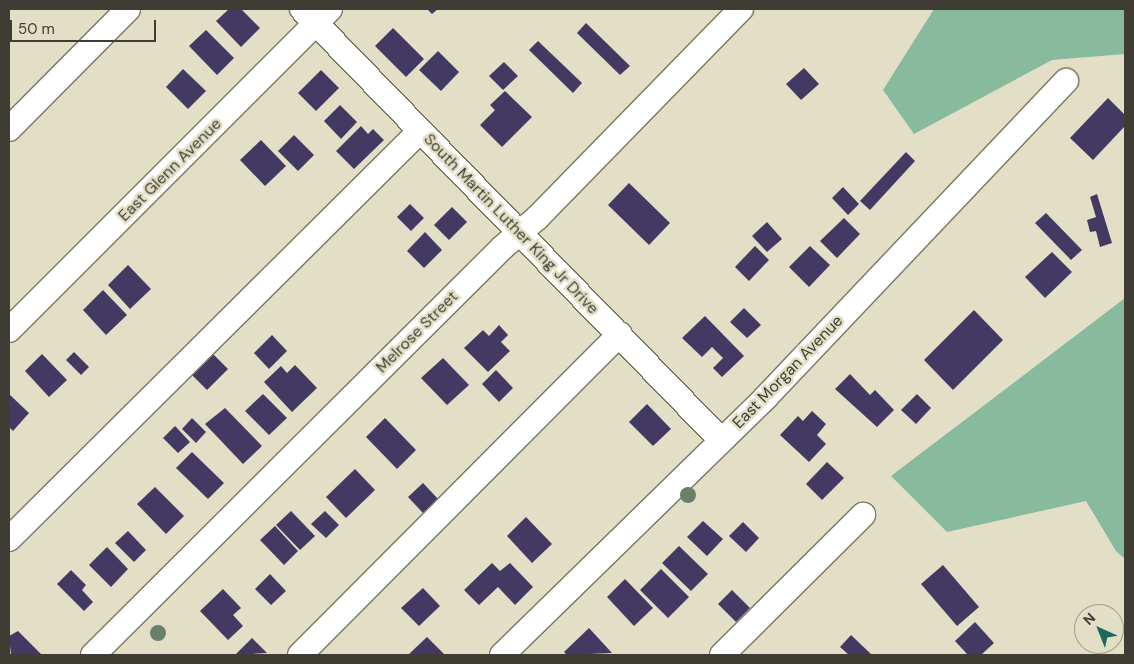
<!DOCTYPE html>
<style>
body{margin:0}
#map{position:relative;width:1134px;height:664px;overflow:hidden;background:#e3dfc6;font-family:"DM Sans",sans-serif}
div>[style]{position:absolute}
.green>*{inset:0;background:#88bb9e}
.building>*{inset:0;background:#423a62}
.roads{filter:drop-shadow(1px 0 #7b7761) drop-shadow(-1px 0 #7b7761) drop-shadow(0 1px #7b7761) drop-shadow(0 -1px #7b7761)}
.minor>*{height:24px;margin:-12px;padding:0 12px;transform-origin:12px;border-radius:12px;background:#fff}
.trees>*{width:16px;height:16px;margin:-8px;border-radius:50%;background:#69806a}
span{translate:-50% -50%;white-space:nowrap;text-align:center;line-height:1.15;-webkit-text-stroke:5px #e3dfc6;paint-order:stroke}
.street-label{font-size:16px;color:#3f3d33}
.frame{position:absolute;inset:0;border:10px solid #3f3d33;pointer-events:none}
.north{position:absolute;left:1074px;top:604px;width:50px;height:50px;box-sizing:border-box;background:#e3dfc6;border:1px solid #a19e8b;border-radius:50%;rotate:316deg;font-size:14px;font-weight:700;line-height:20px;text-align:center;color:#3f3d33}
.north::after{content:'';display:block;margin:auto;width:18px;height:22px;background:#1d675f;clip-path:polygon(50% 0,100% 100%,50% 72%,0 100%)}
.scale{position:absolute;left:10px;top:20px;width:146px;height:22px;box-sizing:border-box;border:2px solid #3f3d33;border-top:0;padding-left:6px;font-size:15px;line-height:18px;white-space:nowrap;color:#3f3d33;-webkit-text-stroke:4px #e3dfc6;paint-order:stroke}
</style>
<div id="map">
<div class="green">
<div style="clip-path:polygon(934px 9px,1125px 9px,1125px 54px,1052px 60px,914px 134px,883px 90px)"></div>
<div style="clip-path:polygon(1125px 298px,1125px 559px,1116px 551px,1086px 501px,947px 532px,891px 476px)"></div>
</div>
<div class="building">
<div style="clip-path:polygon(229px 9px,241px 9px,260px 28px,241px 47px,216px 21px)"></div>
<div style="clip-path:polygon(427px 9px,438px 9px,432px 14px)"></div>
<div style="clip-path:polygon(586px 23px,630px 66px,620px 75px,577px 33px)"></div>
<div style="clip-path:polygon(393px 28px,424px 59px,406px 77px,375px 46px)"></div>
<div style="clip-path:polygon(206px 30px,234px 58px,217px 75px,189px 46px)"></div>
<div style="clip-path:polygon(538px 41px,582px 83px,573px 93px,529px 50px)"></div>
<div style="clip-path:polygon(438px 51px,459px 72px,441px 91px,419px 70px)"></div>
<div style="clip-path:polygon(504px 62px,518px 76px,503px 90px,489px 76px)"></div>
<div style="clip-path:polygon(804px 68px,819px 84px,801px 100px,786px 84px)"></div>
<div style="clip-path:polygon(183px 69px,206px 91px,188px 109px,166px 87px)"></div>
<div style="clip-path:polygon(321px 70px,339px 88px,316px 111px,298px 93px)"></div>
<div style="clip-path:polygon(505px 91px,532px 117px,502px 147px,480px 125px,495px 110px,490px 105px)"></div>
<div style="clip-path:polygon(1108px 98px,1125px 115px,1125px 126px,1093px 160px,1070px 138px)"></div>
<div style="clip-path:polygon(340px 105px,357px 122px,341px 139px,324px 121px)"></div>
<div style="clip-path:polygon(361px 126px,368px 134px,373px 129px,384px 140px,354px 169px,336px 151px)"></div>
<div style="clip-path:polygon(294px 135px,314px 155px,298px 171px,278px 151px)"></div>
<div style="clip-path:polygon(261px 140px,286px 166px,265px 186px,240px 160px)"></div>
<div style="clip-path:polygon(906px 152px,915px 161px,870px 210px,860px 201px)"></div>
<div style="clip-path:polygon(629px 183px,670px 223px,649px 245px,608px 205px)"></div>
<div style="clip-path:polygon(843px 187px,859px 204px,848px 215px,832px 198px)"></div>
<div style="clip-path:polygon(1097px 194px,1112px 243px,1100px 247px,1096px 231px,1090px 232px,1087px 220px,1096px 217px,1090px 197px)"></div>
<div style="clip-path:polygon(410px 204px,424px 218px,411px 231px,397px 217px)"></div>
<div style="clip-path:polygon(452px 207px,467px 222px,449px 240px,434px 225px)"></div>
<div style="clip-path:polygon(1046px 213px,1082px 250px,1071px 260px,1035px 223px)"></div>
<div style="clip-path:polygon(844px 218px,860px 234px,837px 258px,820px 241px)"></div>
<div style="clip-path:polygon(767px 222px,782px 239px,767px 252px,752px 236px)"></div>
<div style="clip-path:polygon(425px 232px,442px 250px,424px 268px,407px 251px)"></div>
<div style="clip-path:polygon(755px 246px,769px 260px,749px 281px,735px 267px)"></div>
<div style="clip-path:polygon(810px 246px,830px 265px,809px 287px,789px 267px)"></div>
<div style="clip-path:polygon(1052px 252px,1072px 272px,1045px 298px,1025px 277px)"></div>
<div style="clip-path:polygon(128px 265px,151px 289px,130px 309px,108px 285px)"></div>
<div style="clip-path:polygon(103px 290px,127px 315px,106px 335px,83px 310px)"></div>
<div style="clip-path:polygon(744px 308px,761px 325px,747px 338px,730px 322px)"></div>
<div style="clip-path:polygon(974px 310px,1003px 340px,953px 390px,924px 360px)"></div>
<div style="clip-path:polygon(705px 316px,744px 356px,722px 377px,713px 368px,723px 358px,712px 347px,702px 357px,682px 338px)"></div>
<div style="clip-path:polygon(499px 325px,508px 335px,501px 342px,510px 351px,488px 372px,464px 348px,483px 330px,489px 336px)"></div>
<div style="clip-path:polygon(272px 335px,287px 351px,269px 369px,254px 353px)"></div>
<div style="clip-path:polygon(209px 350px,228px 369px,207px 390px,188px 371px)"></div>
<div style="clip-path:polygon(74px 352px,89px 367px,81px 375px,66px 360px)"></div>
<div style="clip-path:polygon(42px 354px,67px 380px,49px 397px,25px 371px)"></div>
<div style="clip-path:polygon(443px 358px,469px 385px,447px 405px,421px 378px)"></div>
<div style="clip-path:polygon(295px 365px,317px 388px,292px 412px,264px 382px,281px 366px,287px 373px)"></div>
<div style="clip-path:polygon(496px 370px,513px 388px,499px 402px,482px 384px)"></div>
<div style="clip-path:polygon(850px 374px,870px 395px,875px 390px,894px 410px,877px 427px,835px 389px)"></div>
<div style="clip-path:polygon(9px 394px,29px 413px,13px 431px,9px 427px)"></div>
<div style="clip-path:polygon(263px 394px,287px 418px,269px 435px,245px 411px)"></div>
<div style="clip-path:polygon(917px 394px,931px 408px,916px 424px,901px 410px)"></div>
<div style="clip-path:polygon(647px 404px,671px 429px,653px 446px,629px 422px)"></div>
<div style="clip-path:polygon(225px 408px,262px 446px,243px 464px,205px 424px)"></div>
<div style="clip-path:polygon(812px 411px,826px 424px,817px 435px,826px 444px,809px 462px,780px 435px,798px 416px,803px 421px)"></div>
<div style="clip-path:polygon(192px 418px,206px 432px,196px 443px,182px 429px)"></div>
<div style="clip-path:polygon(385px 418px,416px 450px,397px 469px,366px 437px)"></div>
<div style="clip-path:polygon(175px 426px,190px 442px,178px 453px,163px 438px)"></div>
<div style="clip-path:polygon(192px 452px,224px 483px,208px 499px,176px 468px)"></div>
<div style="clip-path:polygon(827px 462px,844px 478px,822px 500px,806px 484px)"></div>
<div style="clip-path:polygon(355px 469px,375px 490px,346px 518px,326px 497px)"></div>
<div style="clip-path:polygon(423px 483px,438px 499px,423px 513px,408px 497px)"></div>
<div style="clip-path:polygon(155px 487px,184px 516px,166px 534px,137px 504px)"></div>
<div style="clip-path:polygon(291px 511px,315px 536px,300px 550px,276px 525px)"></div>
<div style="clip-path:polygon(325px 511px,339px 525px,326px 538px,311px 524px)"></div>
<div style="clip-path:polygon(526px 517px,552px 544px,532px 563px,507px 536px)"></div>
<div style="clip-path:polygon(703px 521px,723px 539px,707px 556px,687px 537px)"></div>
<div style="clip-path:polygon(743px 522px,759px 538px,746px 552px,729px 536px)"></div>
<div style="clip-path:polygon(275px 526px,298px 551px,284px 565px,260px 540px)"></div>
<div style="clip-path:polygon(128px 531px,146px 550px,134px 562px,115px 543px)"></div>
<div style="clip-path:polygon(679px 546px,708px 574px,691px 591px,662px 563px)"></div>
<div style="clip-path:polygon(107px 547px,128px 569px,111px 587px,89px 565px)"></div>
<div style="clip-path:polygon(492px 563px,500px 571px,510px 563px,533px 587px,515px 605px,498px 587px,479px 605px,464px 590px)"></div>
<div style="clip-path:polygon(943px 565px,979px 607px,957px 626px,921px 584px)"></div>
<div style="clip-path:polygon(661px 569px,689px 597px,668px 618px,640px 590px)"></div>
<div style="clip-path:polygon(71px 570px,86px 585px,82px 590px,93px 602px,84px 611px,57px 584px)"></div>
<div style="clip-path:polygon(270px 574px,286px 591px,271px 605px,255px 589px)"></div>
<div style="clip-path:polygon(625px 579px,653px 608px,634px 626px,607px 597px)"></div>
<div style="clip-path:polygon(423px 588px,440px 606px,419px 626px,401px 608px)"></div>
<div style="clip-path:polygon(223px 589px,241px 608px,233px 615px,243px 626px,228px 640px,200px 611px)"></div>
<div style="clip-path:polygon(732px 590px,750px 608px,736px 622px,718px 604px)"></div>
<div style="clip-path:polygon(975px 622px,994px 643px,981px 655px,968px 655px,955px 641px)"></div>
<div style="clip-path:polygon(589px 628px,612px 653px,567px 655px,564px 652px)"></div>
<div style="clip-path:polygon(18px 631px,42px 655px,11px 655px,9px 636px)"></div>
<div style="clip-path:polygon(851px 635px,872px 655px,849px 655px,840px 647px)"></div>
<div style="clip-path:polygon(427px 637px,445px 655px,408px 655px)"></div>
<div style="clip-path:polygon(252px 638px,267px 653px,237px 655px,236px 654px)"></div>
</div>
<div class="roads">
<div class="minor">
<div style="left:302px;top:9px;width:601px;rotate:45.81deg"></div>
<div style="left:9px;top:129px;width:169px;rotate:-45.2deg"></div>
<div style="left:9px;top:330px;width:454px;rotate:-45deg"></div>
<div style="left:9px;top:539px;width:579px;rotate:-44.79deg"></div>
<div style="left:93px;top:655px;width:578px;rotate:-44.86deg"></div>
<div style="left:503px;top:247px;width:45px;rotate:-40.5deg"></div>
<div style="left:537px;top:218px;width:292px;rotate:-45.7deg"></div>
<div style="left:300px;top:655px;width:453px;rotate:-45.1deg"></div>
<div style="left:502px;top:655px;width:369px;rotate:-44.3deg"></div>
<div style="left:766px;top:397px;width:436px;rotate:-46.5deg"></div>
<div style="left:722px;top:655px;width:199px;rotate:-44.8deg"></div>
</div>
</div>
<div class="trees">
<div style="left:688px;top:495px"></div>
<div style="left:158px;top:633px"></div>
</div>
<div class="street-label">
<span style="left:170px;top:170px;rotate:-45deg">East Glenn Avenue</span>
<span style="left:511px;top:224px;rotate:46deg">South Martin Luther King Jr Drive</span>
<span style="left:417px;top:332px;rotate:-45deg">Melrose Street</span>
<span style="left:788px;top:372px;rotate:-46deg">East Morgan Avenue</span>
</div>
<div class="frame"></div>
<div class="north">N</div>
<div class="scale">50 m</div>
</div>
